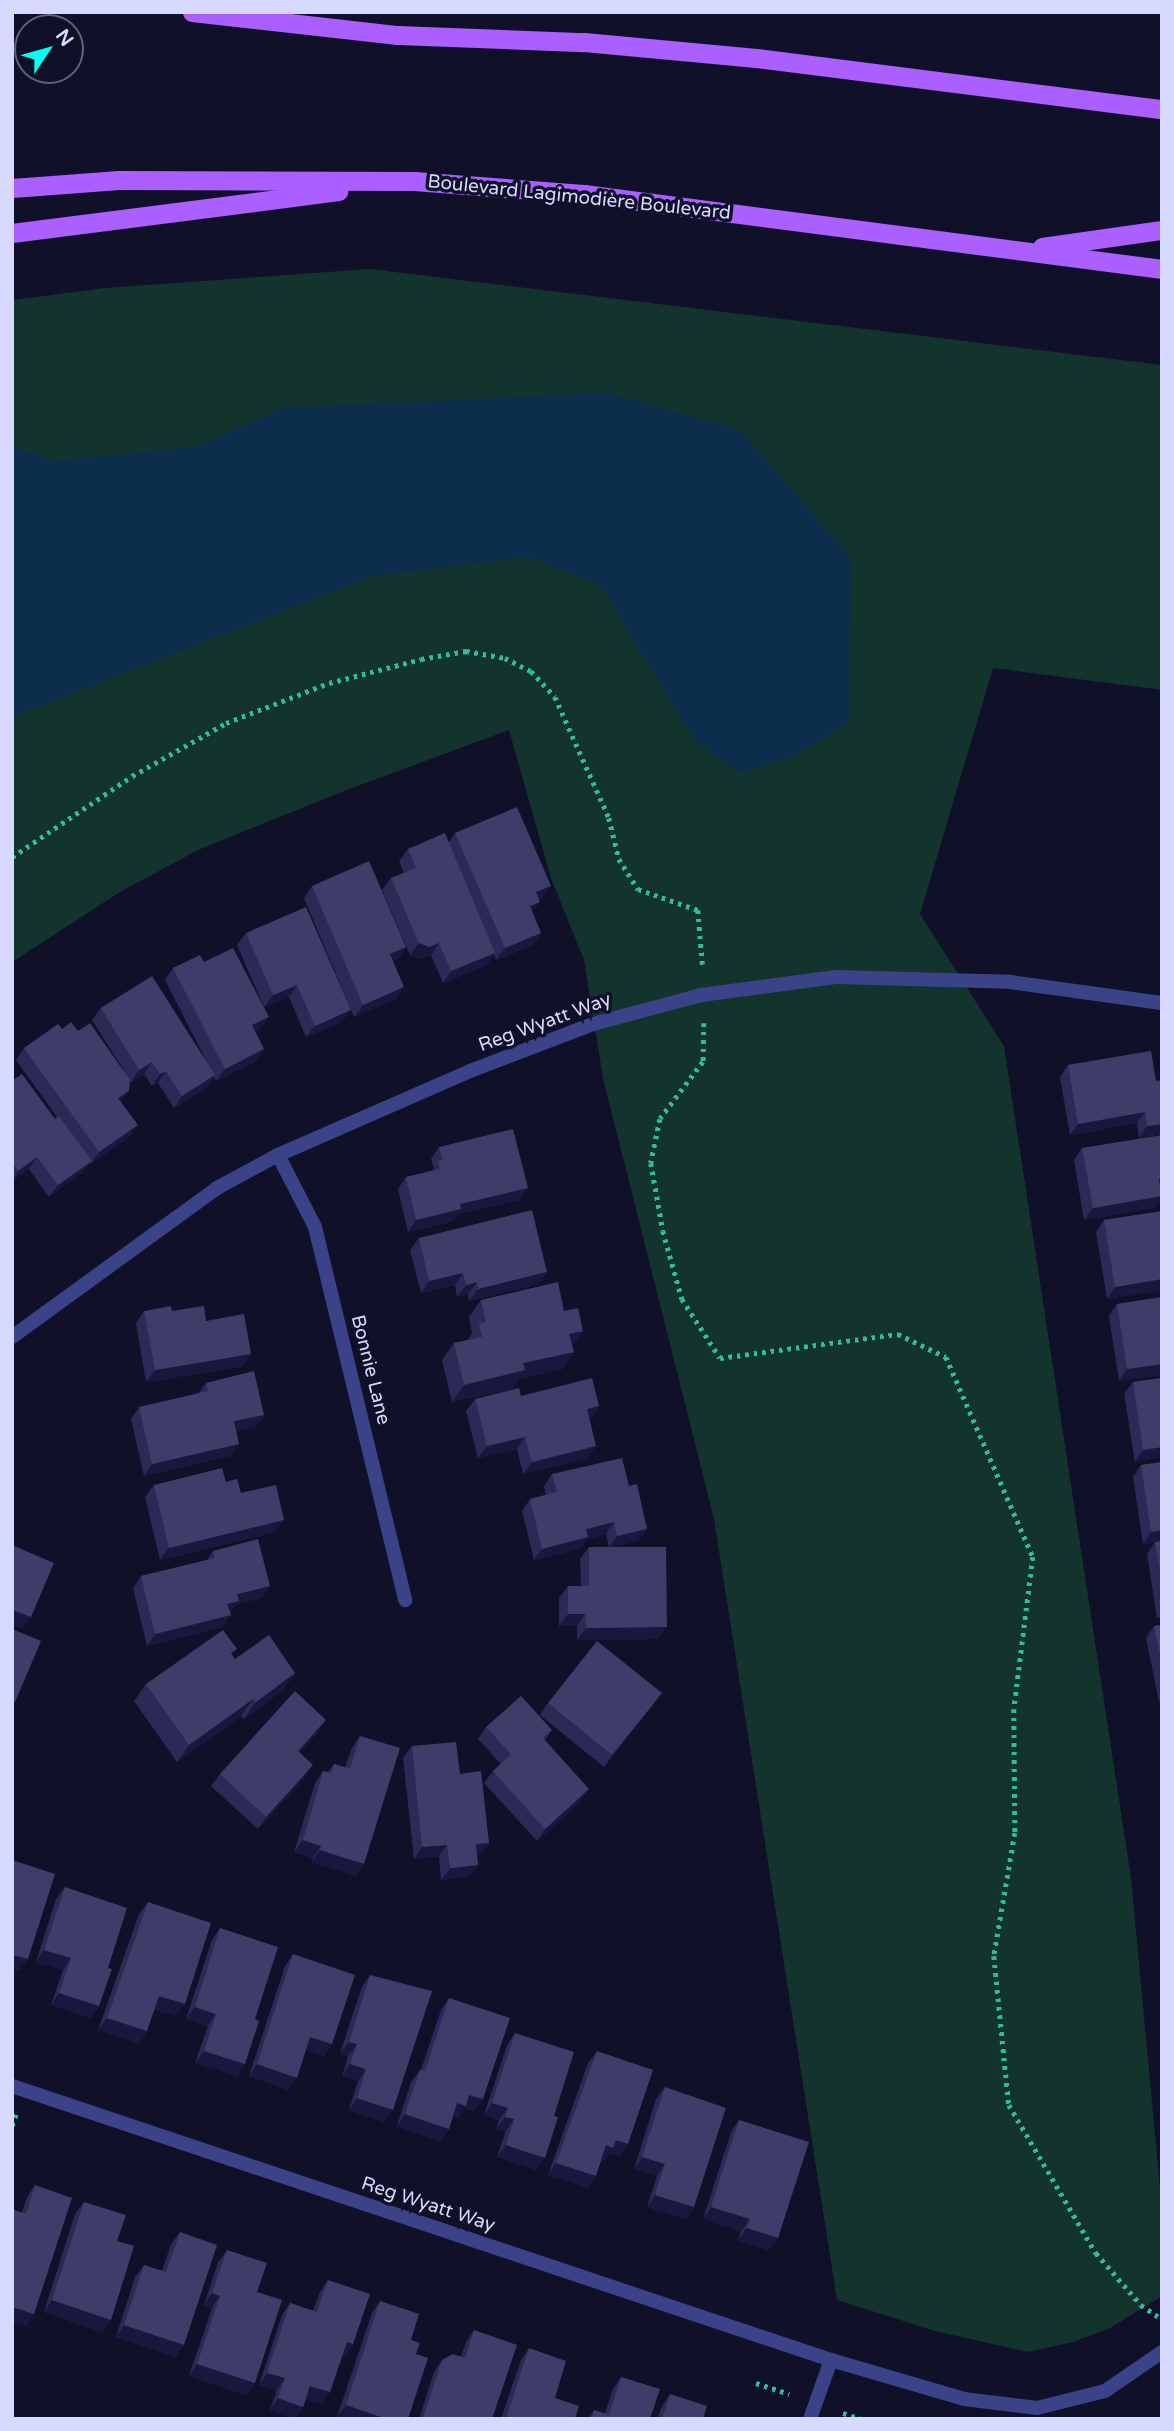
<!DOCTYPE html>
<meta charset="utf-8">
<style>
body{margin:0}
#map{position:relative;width:1174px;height:2431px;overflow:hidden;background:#111029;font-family:"Varela Round",sans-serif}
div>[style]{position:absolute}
.green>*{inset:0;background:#13332d}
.water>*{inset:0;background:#0c2d4c}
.path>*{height:4.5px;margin-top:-2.25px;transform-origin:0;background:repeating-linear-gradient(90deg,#2fbc9f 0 3.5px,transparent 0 8.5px)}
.minor>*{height:14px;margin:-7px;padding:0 7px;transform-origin:7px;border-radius:7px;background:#3b4388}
.primary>*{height:19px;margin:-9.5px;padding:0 9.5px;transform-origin:9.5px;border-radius:9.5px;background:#ac5fff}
.wall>*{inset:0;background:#2c2957}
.shaded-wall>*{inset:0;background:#19173d}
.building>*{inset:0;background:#3e3c69}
span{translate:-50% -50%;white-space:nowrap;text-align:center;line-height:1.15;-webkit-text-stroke:7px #111029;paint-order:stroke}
.street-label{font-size:19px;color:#d8d9ff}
.frame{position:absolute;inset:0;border:14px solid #d8d9ff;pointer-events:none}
.north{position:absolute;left:14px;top:14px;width:70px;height:70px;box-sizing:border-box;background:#111029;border:2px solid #61607f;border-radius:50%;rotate:54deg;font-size:19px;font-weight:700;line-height:28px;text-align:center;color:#d8d9ff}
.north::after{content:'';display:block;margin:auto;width:24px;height:32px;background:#04fff4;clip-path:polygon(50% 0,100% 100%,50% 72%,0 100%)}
</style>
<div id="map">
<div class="green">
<div style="clip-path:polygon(370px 269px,1162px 365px,1162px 690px,993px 668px,920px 914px,1004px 1046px,1131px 1878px,1162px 2209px,1162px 2296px,1110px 2328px,1073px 2342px,1028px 2352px,935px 2331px,837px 2300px,714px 1519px,603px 1078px,584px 960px,551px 878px,509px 730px,344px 791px,198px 850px,120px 892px,12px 962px,12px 300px,105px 288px)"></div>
</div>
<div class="water">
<div style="clip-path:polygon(608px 393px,740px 430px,851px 558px,849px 722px,797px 755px,739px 773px,695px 740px,600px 585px,529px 557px,373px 576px,12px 717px,12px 447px,57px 461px,197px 447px,283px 408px)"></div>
</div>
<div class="path">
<div style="left:12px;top:857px;width:145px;rotate:-34deg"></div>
<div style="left:132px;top:776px;width:108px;rotate:-29.4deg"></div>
<div style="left:226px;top:723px;width:110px;rotate:-21.2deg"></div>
<div style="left:329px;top:683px;width:95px;rotate:-14.6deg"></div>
<div style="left:421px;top:659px;width:46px;rotate:-10.1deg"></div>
<div style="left:466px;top:651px;width:40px;rotate:10deg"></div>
<div style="left:505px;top:658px;width:29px;rotate:27deg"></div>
<div style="left:531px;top:671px;width:35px;rotate:47deg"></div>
<div style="left:555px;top:697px;width:133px;rotate:65.9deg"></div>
<div style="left:609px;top:818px;width:42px;rotate:76.3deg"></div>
<div style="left:619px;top:859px;width:36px;rotate:58deg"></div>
<div style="left:638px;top:889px;width:64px;rotate:19.3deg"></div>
<div style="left:698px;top:910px;width:59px;rotate:85.2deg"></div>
<div style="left:704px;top:1023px;width:39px;rotate:91deg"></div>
<div style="left:703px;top:1062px;width:71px;rotate:127deg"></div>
<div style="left:660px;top:1119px;width:45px;rotate:101.6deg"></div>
<div style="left:651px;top:1163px;width:69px;rotate:80deg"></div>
<div style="left:663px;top:1231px;width:71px;rotate:74.4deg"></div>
<div style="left:682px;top:1299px;width:70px;rotate:57.2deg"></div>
<div style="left:720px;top:1358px;width:180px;rotate:-7.7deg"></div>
<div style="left:898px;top:1334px;width:53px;rotate:25.6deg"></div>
<div style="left:946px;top:1357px;width:218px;rotate:66.5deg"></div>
<div style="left:1033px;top:1557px;width:153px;rotate:97.1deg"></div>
<div style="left:1014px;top:1709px;width:124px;rotate:89.5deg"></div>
<div style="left:1015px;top:1833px;width:125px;rotate:99.7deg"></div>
<div style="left:994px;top:1956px;width:150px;rotate:84.3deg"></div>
<div style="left:1009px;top:2105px;width:172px;rotate:59.6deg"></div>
<div style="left:1096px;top:2253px;width:69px;rotate:49.1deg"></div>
<div style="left:1141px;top:2305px;width:25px;rotate:34deg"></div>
<div style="left:12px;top:2126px;width:13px;rotate:-72deg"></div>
<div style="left:756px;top:2383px;width:35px;rotate:18deg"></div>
<div style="left:843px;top:2413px;width:19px;rotate:18deg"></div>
</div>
<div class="minor">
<div style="left:278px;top:1155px;width:81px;rotate:62.8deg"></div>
<div style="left:315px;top:1227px;width:384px;rotate:76.4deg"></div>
<div style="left:12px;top:1337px;width:253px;rotate:-36deg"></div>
<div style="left:217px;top:1188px;width:69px;rotate:-28.4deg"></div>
<div style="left:278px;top:1155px;width:210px;rotate:-23.6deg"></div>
<div style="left:470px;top:1071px;width:132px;rotate:-20.9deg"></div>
<div style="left:593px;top:1024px;width:112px;rotate:-15deg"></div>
<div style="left:701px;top:995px;width:136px;rotate:-7.6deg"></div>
<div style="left:836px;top:977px;width:174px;rotate:1.6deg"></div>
<div style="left:1010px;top:982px;width:153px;rotate:7.9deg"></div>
<div style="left:12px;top:2086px;width:864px;rotate:18.5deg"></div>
<div style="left:831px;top:2360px;width:139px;rotate:16.3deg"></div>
<div style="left:964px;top:2399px;width:74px;rotate:7deg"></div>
<div style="left:1037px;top:2408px;width:70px;rotate:-14deg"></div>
<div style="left:1105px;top:2391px;width:69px;rotate:-34.4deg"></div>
<div style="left:810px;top:2419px;width:63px;rotate:-70.4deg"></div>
</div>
<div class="primary">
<div style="left:192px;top:12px;width:207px;rotate:6.4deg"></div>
<div style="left:398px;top:35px;width:186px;rotate:2.2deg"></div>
<div style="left:584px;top:42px;width:173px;rotate:5.3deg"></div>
<div style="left:756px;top:58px;width:409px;rotate:7.2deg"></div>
<div style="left:12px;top:188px;width:107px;rotate:-4.3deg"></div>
<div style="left:119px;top:180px;width:295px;rotate:0.2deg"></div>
<div style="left:414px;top:181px;width:170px;rotate:4.4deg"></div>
<div style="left:584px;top:194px;width:583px;rotate:7.39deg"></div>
<div style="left:12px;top:233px;width:329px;rotate:-7.3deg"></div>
<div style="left:1042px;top:247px;width:121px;rotate:-8.1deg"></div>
</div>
<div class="wall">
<div style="clip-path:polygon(455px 833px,542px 898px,539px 899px,532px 912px,541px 933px,533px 945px,496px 960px,494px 954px,487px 965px,443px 983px,431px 955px,420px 959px,410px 955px,382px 890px,391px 878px,404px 873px,399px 861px,408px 849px,449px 842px)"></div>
<div style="clip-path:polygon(312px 886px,406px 947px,398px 959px,393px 961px,396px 999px,354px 1017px,304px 898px)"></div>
<div style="clip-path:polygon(246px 933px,342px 1022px,306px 1037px,289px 997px,264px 1007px,237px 945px)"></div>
<div style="clip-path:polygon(204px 962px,260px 1029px,255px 1031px,256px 1061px,216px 1081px,214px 1077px,207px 1087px,174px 1108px,158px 1083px,152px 1086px,144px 1074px,131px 1082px,130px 1081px,121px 1102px,129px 1137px,91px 1164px,90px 1163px,83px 1172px,49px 1197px,29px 1169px,12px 1181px,12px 1081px,55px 1119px,57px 1117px,16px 1060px,24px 1048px,62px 1029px,78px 1031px,125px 1072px,92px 1020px,101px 1008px,205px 1058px,165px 980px,173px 968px)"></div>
<div style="clip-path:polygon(1151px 1051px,1162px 1134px,1139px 1138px,1137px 1123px,1070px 1135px,1060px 1077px,1068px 1065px)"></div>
<div style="clip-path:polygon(439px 1147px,520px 1200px,458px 1214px,453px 1221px,408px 1232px,398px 1189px,406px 1177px,431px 1171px,434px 1168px,431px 1159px)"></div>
<div style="clip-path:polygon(1082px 1148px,1161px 1190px,1162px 1197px,1154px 1208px,1084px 1220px,1074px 1160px)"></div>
<div style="clip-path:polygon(1162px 1211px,1162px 1290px,1107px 1299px,1096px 1232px,1104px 1220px)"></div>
<div style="clip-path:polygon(419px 1238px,539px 1284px,469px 1301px,468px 1294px,457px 1297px,455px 1285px,421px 1293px,410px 1250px)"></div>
<div style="clip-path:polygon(1162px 1297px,1162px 1375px,1119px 1381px,1109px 1316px,1117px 1304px)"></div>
<div style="clip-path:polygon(481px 1300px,564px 1311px,583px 1331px,572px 1346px,574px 1352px,562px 1369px,519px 1379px,513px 1388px,452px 1402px,442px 1360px,454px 1343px,468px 1340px,472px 1333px,469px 1317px)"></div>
<div style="clip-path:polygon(144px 1311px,172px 1311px,206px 1321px,243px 1366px,146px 1382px,136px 1323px)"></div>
<div style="clip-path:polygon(1162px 1378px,1162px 1457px,1135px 1462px,1124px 1394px,1133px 1382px)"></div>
<div style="clip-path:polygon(206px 1383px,264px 1415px,256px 1426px,236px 1431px,239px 1444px,230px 1456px,144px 1476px,131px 1419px,139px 1407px,198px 1394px)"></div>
<div style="clip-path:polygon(521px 1396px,599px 1406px,591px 1418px,589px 1418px,588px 1458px,523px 1474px,517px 1449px,478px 1458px,466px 1411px,475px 1399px)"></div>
<div style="clip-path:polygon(1162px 1462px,1162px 1617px,1157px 1618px,1147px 1554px,1155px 1542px,1143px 1544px,1133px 1477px,1141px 1465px)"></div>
<div style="clip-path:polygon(552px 1474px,639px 1540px,613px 1547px,658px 1639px,577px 1640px,577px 1626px,559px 1626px,559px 1598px,568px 1586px,581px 1586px,580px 1559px,589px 1547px,609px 1547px,606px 1534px,587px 1539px,579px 1549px,534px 1560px,522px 1511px,530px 1499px,546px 1495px,544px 1486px)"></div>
<div style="clip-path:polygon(226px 1482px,241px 1493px,275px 1532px,160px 1560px,145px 1497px,154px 1485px)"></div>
<div style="clip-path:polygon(213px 1551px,270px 1586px,261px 1598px,237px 1604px,230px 1613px,231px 1615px,222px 1627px,147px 1646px,133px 1588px,141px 1576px,207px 1560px)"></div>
<div style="clip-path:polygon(1162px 1625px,1162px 1701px,1159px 1702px,1146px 1638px,1154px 1626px)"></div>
<div style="clip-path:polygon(232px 1656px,235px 1659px,295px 1673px,283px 1690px,244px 1719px,241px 1716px,177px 1762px,134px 1701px,146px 1684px)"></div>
<div style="clip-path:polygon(548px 1703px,653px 1705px,604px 1767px,540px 1715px)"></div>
<div style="clip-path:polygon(486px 1727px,552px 1730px,545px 1740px,581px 1801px,537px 1841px,484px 1783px,493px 1771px,501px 1764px,478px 1739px)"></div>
<div style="clip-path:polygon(318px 1732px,299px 1753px,305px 1777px,258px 1829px,211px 1786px,220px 1774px)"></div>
<div style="clip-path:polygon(360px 1736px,356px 1876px,312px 1862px,313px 1858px,294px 1852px,315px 1783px,323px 1771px,328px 1772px,334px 1764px,345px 1767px,352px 1748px)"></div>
<div style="clip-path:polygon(412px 1746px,460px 1774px,489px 1843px,480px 1855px,477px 1855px,478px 1865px,470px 1876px,441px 1880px,439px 1856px,414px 1859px,403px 1758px)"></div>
<div style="clip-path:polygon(65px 1887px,99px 2006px,91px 2018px,51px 2005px,63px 1970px,36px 1962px,56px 1899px)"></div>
<div style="clip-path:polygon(148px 1902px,176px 2016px,154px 2009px,147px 2031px,139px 2043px,98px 2030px,139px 1914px)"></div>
<div style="clip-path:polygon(220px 1928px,255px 2019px,245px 2064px,237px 2076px,195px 2063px,208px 2026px,186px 2019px,212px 1940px)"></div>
<div style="clip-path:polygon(293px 1954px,332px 2044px,324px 2056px,306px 2050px,288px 2090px,249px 2076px,285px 1966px)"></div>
<div style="clip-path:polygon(370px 1975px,385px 2122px,349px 2110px,358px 2081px,342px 2076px,348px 2056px,340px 2053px,362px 1987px)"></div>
<div style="clip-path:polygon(449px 1998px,483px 2099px,474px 2111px,464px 2108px,458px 2118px,453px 2116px,449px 2129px,440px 2141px,397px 2126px,411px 2082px,420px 2070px,421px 2070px,441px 2010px)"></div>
<div style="clip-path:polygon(515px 2033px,537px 2170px,497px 2157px,506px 2131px,496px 2129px,499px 2120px,484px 2115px,507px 2045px)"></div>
<div style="clip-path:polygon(597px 2051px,628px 2144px,620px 2156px,610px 2153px,605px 2160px,602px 2159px,588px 2188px,548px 2175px,588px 2063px)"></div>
<div style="clip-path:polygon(665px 2087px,694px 2207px,686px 2219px,647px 2207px,657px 2176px,634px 2169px,656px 2099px)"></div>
<div style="clip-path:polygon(739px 2120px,769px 2250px,738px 2240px,741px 2231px,703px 2219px,731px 2132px)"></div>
<div style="clip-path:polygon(35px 2185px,34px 2314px,26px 2326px,22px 2212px,27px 2197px)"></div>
<div style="clip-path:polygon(84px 2202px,117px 2241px,111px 2320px,102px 2332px,44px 2312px,75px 2214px)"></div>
<div style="clip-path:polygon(180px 2232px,176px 2357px,116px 2337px,135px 2277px,144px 2265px,162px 2271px,171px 2244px)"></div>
<div style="clip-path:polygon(227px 2250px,257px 2292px,255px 2383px,246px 2395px,189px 2376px,212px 2308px,204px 2305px,218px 2262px)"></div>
<div style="clip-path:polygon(328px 2280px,353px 2344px,345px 2356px,342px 2355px,330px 2392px,322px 2404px,306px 2399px,303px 2407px,295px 2419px,270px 2410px,277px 2390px,259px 2385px,282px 2315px,290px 2303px,313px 2311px,320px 2292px)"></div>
<div style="clip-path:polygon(380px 2301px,419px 2314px,337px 2417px,372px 2313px)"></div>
<div style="clip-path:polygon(474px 2330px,492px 2419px,419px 2419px,434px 2372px,442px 2360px,461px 2356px,466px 2342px)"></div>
<div style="clip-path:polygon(529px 2348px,555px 2398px,575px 2419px,501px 2419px,521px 2360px)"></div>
<div style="clip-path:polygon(621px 2377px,650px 2419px,588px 2419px,594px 2410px,605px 2413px,613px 2389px)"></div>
<div style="clip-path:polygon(670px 2394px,703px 2419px,657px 2419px,662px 2406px)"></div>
</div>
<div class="shaded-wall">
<div style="clip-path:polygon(551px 886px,542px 898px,528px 904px,536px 892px)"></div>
<div style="clip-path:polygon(540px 902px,531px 914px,530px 906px)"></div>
<div style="clip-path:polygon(541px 933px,533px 945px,496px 960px,505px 948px)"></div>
<div style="clip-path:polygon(419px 943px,439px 943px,431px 955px,420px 959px,410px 955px)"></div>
<div style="clip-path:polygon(406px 947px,398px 959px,382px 966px,390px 954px)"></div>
<div style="clip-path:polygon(495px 953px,487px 965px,443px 983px,451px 971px)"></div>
<div style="clip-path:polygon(297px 985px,289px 997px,264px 1007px,273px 995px)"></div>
<div style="clip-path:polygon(404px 987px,396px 999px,354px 1017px,363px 1005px)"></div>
<div style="clip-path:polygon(351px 1010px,342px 1022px,306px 1037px,315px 1026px)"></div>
<div style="clip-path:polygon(269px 1017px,260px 1029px,244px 1037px,252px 1025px)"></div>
<div style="clip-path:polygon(264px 1049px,256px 1061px,216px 1081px,225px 1069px)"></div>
<div style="clip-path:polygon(152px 1062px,144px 1074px,131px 1082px,139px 1070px)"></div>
<div style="clip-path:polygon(166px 1071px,158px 1083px,152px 1086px,160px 1074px)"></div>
<div style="clip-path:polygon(215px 1075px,207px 1087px,174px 1108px,182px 1096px)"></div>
<div style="clip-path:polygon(129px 1091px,120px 1103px,118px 1098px)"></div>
<div style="clip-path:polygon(1145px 1112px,1137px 1123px,1070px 1135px,1078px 1124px)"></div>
<div style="clip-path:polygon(1162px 1124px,1162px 1134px,1139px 1138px,1147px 1126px)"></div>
<div style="clip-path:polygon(138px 1125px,129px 1137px,91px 1164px,99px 1152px)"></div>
<div style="clip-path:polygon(37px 1157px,29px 1169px,12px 1181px,18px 1171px)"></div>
<div style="clip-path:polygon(92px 1161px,83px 1172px,49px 1197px,58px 1185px)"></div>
<div style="clip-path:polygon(528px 1188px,520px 1200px,458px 1214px,453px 1221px,408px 1232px,416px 1220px,460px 1204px)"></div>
<div style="clip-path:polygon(1162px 1196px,1154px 1208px,1084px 1220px,1093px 1208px)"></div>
<div style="clip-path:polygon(547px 1272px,539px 1284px,469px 1301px,478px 1289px)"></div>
<div style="clip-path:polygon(463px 1273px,455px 1285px,421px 1293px,429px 1281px)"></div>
<div style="clip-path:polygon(1162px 1279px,1162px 1290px,1107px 1299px,1115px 1287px)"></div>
<div style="clip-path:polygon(477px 1282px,468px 1294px,457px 1297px,466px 1285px)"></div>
<div style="clip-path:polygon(583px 1331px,571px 1348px,569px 1334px)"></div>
<div style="clip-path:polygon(574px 1352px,562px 1369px,519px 1379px,513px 1388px,452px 1402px,464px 1385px,523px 1363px)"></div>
<div style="clip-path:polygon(251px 1354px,243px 1366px,146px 1382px,155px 1370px)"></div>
<div style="clip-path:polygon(1162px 1364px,1162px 1375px,1119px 1381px,1127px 1369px)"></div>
<div style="clip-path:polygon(599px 1406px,591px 1418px,578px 1421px,587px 1409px)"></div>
<div style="clip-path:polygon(264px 1415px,256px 1426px,225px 1433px,234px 1421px)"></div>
<div style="clip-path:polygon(525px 1437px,517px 1449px,478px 1458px,487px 1446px)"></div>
<div style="clip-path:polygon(239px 1444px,230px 1456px,144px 1476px,152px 1464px)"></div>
<div style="clip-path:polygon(596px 1446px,588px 1458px,523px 1474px,532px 1462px)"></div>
<div style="clip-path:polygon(1162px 1447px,1162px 1457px,1135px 1462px,1143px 1450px)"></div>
<div style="clip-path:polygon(284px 1520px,275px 1532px,160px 1560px,169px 1548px)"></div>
<div style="clip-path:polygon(614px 1522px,606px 1534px,587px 1539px,579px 1549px,534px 1560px,542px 1549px,586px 1529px)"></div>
<div style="clip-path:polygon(647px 1529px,639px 1540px,609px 1548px,617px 1536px)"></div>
<div style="clip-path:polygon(1162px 1530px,1162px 1541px,1143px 1544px,1151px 1532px)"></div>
<div style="clip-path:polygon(270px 1586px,261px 1598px,237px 1604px,230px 1613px,227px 1604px,237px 1594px)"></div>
<div style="clip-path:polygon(12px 1610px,31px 1617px,23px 1629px,12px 1625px)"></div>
<div style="clip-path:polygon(568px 1614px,585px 1614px,577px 1626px,559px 1626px)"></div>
<div style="clip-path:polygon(231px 1615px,222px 1627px,147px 1646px,155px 1634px)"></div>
<div style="clip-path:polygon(667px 1627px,658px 1639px,577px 1640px,586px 1628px)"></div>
<div style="clip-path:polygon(295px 1673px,283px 1690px,244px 1719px,256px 1702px)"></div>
<div style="clip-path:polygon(662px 1693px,653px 1705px,604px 1767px,612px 1755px)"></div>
<div style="clip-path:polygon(253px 1699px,241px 1716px,177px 1762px,189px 1745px)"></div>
<div style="clip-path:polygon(326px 1720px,318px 1732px,290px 1763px,298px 1751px)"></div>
<div style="clip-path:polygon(313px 1765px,305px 1777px,258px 1829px,266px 1817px)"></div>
<div style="clip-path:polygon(589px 1789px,581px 1801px,537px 1841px,545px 1829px)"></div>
<div style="clip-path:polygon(303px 1840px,321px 1846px,313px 1858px,294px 1852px)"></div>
<div style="clip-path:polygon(489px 1843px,480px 1855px,467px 1856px,476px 1844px)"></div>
<div style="clip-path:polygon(447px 1845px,439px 1856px,414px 1859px,422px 1847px)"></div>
<div style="clip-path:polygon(320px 1850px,364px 1864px,356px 1876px,312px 1862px)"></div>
<div style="clip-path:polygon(478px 1865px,470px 1876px,441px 1880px,450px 1868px)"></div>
<div style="clip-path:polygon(44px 1950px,71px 1958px,63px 1970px,36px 1962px)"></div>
<div style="clip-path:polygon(12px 1955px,28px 1959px,19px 1971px,12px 1969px)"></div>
<div style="clip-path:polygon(59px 1993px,99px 2006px,91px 2018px,51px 2005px)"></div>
<div style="clip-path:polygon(159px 1996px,185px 2004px,176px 2016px,150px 2007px)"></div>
<div style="clip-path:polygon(195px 2007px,216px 2014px,208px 2026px,186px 2019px)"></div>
<div style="clip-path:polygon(107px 2018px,147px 2031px,139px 2043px,98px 2030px)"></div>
<div style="clip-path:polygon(310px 2037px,332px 2044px,324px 2056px,302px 2049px)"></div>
<div style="clip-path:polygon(349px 2042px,357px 2044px,348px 2056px,340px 2053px)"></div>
<div style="clip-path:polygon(204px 2051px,245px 2064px,237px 2076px,195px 2063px)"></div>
<div style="clip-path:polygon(257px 2064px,297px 2078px,288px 2090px,249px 2076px)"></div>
<div style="clip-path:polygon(350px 2064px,366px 2069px,358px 2081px,342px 2076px)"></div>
<div style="clip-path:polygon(469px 2095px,483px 2099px,474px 2111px,464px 2108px,458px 2118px,449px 2115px,457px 2103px)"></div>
<div style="clip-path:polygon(357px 2098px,393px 2110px,385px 2122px,349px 2110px)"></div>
<div style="clip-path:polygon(492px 2103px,508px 2108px,499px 2120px,484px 2115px)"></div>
<div style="clip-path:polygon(405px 2114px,449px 2129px,440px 2141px,397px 2126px)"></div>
<div style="clip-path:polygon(505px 2117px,514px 2119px,506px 2131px,496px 2129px)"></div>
<div style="clip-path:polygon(616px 2140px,628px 2144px,620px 2156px,610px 2153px,605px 2160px,598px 2157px,606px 2145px)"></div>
<div style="clip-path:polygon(506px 2145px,545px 2158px,537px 2170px,497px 2157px)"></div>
<div style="clip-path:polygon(642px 2157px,665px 2164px,657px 2176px,634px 2169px)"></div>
<div style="clip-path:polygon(556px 2163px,596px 2176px,588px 2188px,548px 2175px)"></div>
<div style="clip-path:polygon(655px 2195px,694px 2207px,686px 2219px,647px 2207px)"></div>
<div style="clip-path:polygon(711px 2207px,750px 2219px,741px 2231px,703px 2219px)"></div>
<div style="clip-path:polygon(747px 2228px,778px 2238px,769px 2250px,738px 2240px)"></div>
<div style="clip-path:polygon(212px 2293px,220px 2296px,212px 2308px,204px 2305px)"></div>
<div style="clip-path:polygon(52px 2300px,111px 2320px,102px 2332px,44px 2312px)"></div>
<div style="clip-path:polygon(12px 2307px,34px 2314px,26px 2326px,12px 2322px)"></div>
<div style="clip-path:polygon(124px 2325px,184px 2345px,176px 2357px,116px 2337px)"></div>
<div style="clip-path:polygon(347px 2342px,353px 2344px,345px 2356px,338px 2354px)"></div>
<div style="clip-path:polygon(197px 2364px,255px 2383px,246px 2395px,189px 2376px)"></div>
<div style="clip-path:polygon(267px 2373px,285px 2378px,277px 2390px,259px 2385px)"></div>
<div style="clip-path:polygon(310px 2386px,330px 2392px,322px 2404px,302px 2398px)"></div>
<div style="clip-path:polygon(278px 2398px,303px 2407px,295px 2419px,270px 2410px)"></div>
<div style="clip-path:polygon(346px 2405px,386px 2419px,342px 2419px,337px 2417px)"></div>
</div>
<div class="building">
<div style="clip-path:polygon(517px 807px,551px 886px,536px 892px,540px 902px,530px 906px,541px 933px,505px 948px,455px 833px)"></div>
<div style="clip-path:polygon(445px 833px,495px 953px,451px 971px,439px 943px,429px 947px,419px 943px,391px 878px,416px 868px,408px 849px)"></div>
<div style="clip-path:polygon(369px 861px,406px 947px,390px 954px,404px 987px,363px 1005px,312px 886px)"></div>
<div style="clip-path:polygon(306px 907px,351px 1010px,315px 1026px,297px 985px,273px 995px,246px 933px)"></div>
<div style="clip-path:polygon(233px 948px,269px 1017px,252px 1025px,264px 1049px,225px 1069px,173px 968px,200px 955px,204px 962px)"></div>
<div style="clip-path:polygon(152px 976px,215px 1075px,182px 1096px,166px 1071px,160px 1074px,152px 1062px,139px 1070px,101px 1008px)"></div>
<div style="clip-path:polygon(71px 1022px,78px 1031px,90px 1023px,130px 1080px,129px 1091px,118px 1098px,138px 1125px,99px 1152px,24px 1048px,58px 1024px,62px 1029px)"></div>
<div style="clip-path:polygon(1151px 1051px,1156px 1081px,1162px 1080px,1162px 1124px,1147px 1126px,1145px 1112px,1078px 1124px,1068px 1065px)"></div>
<div style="clip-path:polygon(22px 1074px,55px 1119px,59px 1116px,92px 1161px,58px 1185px,37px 1157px,18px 1171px,12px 1162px,12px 1081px)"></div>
<div style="clip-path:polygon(513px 1129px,528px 1188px,460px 1204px,461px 1209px,416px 1220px,406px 1177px,440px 1169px,438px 1161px,443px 1160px,439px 1147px)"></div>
<div style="clip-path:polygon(1162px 1135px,1162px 1179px,1159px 1179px,1162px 1196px,1093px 1208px,1082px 1148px)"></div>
<div style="clip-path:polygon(532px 1210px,547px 1272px,478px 1289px,477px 1282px,466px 1285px,463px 1273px,429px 1281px,419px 1238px)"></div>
<div style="clip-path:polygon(1162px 1211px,1162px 1279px,1115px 1287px,1104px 1220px)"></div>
<div style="clip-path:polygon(558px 1282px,564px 1311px,578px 1308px,583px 1331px,569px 1334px,574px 1352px,523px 1363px,525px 1370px,464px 1385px,454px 1343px,482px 1337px,479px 1324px,486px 1322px,481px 1300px)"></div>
<div style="clip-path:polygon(1162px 1297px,1162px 1364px,1127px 1369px,1117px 1304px)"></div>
<div style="clip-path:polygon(171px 1306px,172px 1311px,204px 1306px,206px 1321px,244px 1314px,251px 1354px,155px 1370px,144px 1311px)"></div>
<div style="clip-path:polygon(254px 1371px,264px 1415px,234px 1421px,239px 1444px,152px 1464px,139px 1407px,208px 1391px,206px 1383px)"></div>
<div style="clip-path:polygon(592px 1378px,599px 1406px,587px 1409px,596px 1446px,532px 1462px,525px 1437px,487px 1446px,475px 1399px,519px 1388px,521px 1396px)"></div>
<div style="clip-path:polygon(1162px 1378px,1162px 1447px,1143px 1450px,1133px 1382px)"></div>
<div style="clip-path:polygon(622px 1458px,629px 1486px,637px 1484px,647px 1529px,617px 1536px,614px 1522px,586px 1529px,588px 1537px,542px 1549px,530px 1499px,557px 1492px,552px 1474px)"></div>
<div style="clip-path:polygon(1162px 1462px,1162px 1530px,1151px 1532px,1141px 1465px)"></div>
<div style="clip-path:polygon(222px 1468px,226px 1482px,237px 1479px,241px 1493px,276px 1485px,284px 1520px,169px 1548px,154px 1485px)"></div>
<div style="clip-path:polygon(258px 1539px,270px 1586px,237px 1594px,239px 1601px,227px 1604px,231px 1615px,155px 1634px,141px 1576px,215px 1558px,213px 1551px)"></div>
<div style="clip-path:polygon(1162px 1541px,1162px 1583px,1155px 1542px)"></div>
<div style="clip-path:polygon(12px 1545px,54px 1563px,31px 1617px,12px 1610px)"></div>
<div style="clip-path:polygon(589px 1547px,666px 1547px,667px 1627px,586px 1628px,585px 1614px,568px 1614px,568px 1586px,589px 1586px)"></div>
<div style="clip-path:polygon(1162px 1625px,1162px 1663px,1154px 1626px)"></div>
<div style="clip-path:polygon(12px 1629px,41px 1641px,15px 1702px,12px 1701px)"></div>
<div style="clip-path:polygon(223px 1630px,237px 1649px,231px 1653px,235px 1659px,269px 1635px,295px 1673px,256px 1702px,253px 1699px,189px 1745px,146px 1684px)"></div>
<div style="clip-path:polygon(597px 1641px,662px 1693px,612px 1755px,548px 1703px)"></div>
<div style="clip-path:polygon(295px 1691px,326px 1720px,298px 1751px,313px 1765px,266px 1817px,220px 1774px)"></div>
<div style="clip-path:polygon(521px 1696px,552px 1730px,543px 1738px,589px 1789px,545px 1829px,493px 1771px,511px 1754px,486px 1727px)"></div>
<div style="clip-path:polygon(360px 1736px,400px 1748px,364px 1864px,320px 1850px,321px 1846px,303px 1840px,323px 1771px,331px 1773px,334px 1764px,350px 1769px)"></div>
<div style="clip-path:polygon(456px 1742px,460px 1774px,481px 1771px,489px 1843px,476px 1844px,478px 1865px,450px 1868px,447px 1845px,422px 1847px,412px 1746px)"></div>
<div style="clip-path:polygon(12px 1860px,55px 1874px,28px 1959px,12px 1955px)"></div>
<div style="clip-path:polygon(65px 1887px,127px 1908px,108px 1968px,112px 1969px,99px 2006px,59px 1993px,71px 1958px,44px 1950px)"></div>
<div style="clip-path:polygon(148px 1902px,211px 1923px,185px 2004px,159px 1996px,147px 2031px,107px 2018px)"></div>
<div style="clip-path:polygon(220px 1928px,278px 1947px,255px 2019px,259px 2021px,245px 2064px,204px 2051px,216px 2014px,195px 2007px)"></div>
<div style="clip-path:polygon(293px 1954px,355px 1975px,332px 2044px,310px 2037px,297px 2078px,257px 2064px)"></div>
<div style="clip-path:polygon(370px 1975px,432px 1991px,393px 2110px,357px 2098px,366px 2069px,350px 2064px,357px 2044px,349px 2042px)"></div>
<div style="clip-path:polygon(449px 1998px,510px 2018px,483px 2099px,469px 2095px,466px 2106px,457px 2103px,449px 2129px,405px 2114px,420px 2070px,425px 2071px)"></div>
<div style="clip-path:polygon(515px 2033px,574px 2052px,554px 2116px,558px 2117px,545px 2158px,506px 2145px,514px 2119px,505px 2117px,508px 2108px,492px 2103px)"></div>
<div style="clip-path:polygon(597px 2051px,653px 2070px,628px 2144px,616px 2140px,613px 2148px,606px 2145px,596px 2176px,556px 2163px)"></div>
<div style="clip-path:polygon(665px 2087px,726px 2108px,694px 2207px,655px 2195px,665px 2164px,642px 2157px)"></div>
<div style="clip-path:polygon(739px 2120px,809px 2142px,778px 2238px,747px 2228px,750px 2219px,711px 2207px)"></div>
<div style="clip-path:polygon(35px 2185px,72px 2198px,34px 2314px,12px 2307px,12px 2209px,26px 2214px)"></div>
<div style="clip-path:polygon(84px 2202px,126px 2215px,117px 2241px,134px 2246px,111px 2320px,52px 2300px)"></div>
<div style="clip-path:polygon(180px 2232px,217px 2245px,184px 2345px,124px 2325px,144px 2265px,166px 2272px)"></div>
<div style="clip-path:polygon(227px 2250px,267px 2263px,257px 2292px,282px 2300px,255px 2383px,197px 2364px,220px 2296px,212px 2293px)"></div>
<div style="clip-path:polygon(328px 2280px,370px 2294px,353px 2344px,347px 2342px,330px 2392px,310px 2386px,303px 2407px,278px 2398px,285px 2378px,267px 2373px,290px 2303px,317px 2312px)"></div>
<div style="clip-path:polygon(380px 2301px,419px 2314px,411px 2340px,420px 2343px,416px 2354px,428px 2358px,408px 2419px,386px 2419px,346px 2405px)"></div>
<div style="clip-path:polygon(474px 2330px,517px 2345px,492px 2419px,423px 2419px,442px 2360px,453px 2354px,465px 2358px)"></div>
<div style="clip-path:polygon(529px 2348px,566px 2361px,555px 2398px,579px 2406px,575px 2419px,506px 2419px)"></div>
<div style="clip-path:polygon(621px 2377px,660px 2389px,650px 2419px,591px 2419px,594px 2410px,609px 2415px)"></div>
<div style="clip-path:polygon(670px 2394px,707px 2406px,703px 2419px,662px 2419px)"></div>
</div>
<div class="street-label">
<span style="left:579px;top:198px;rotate:6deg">Boulevard Lagimodière Boulevard</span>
<span style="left:545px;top:1023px;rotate:-20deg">Reg Wyatt Way</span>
<span style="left:370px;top:1370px;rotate:76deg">Bonnie Lane</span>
<span style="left:428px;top:2205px;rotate:18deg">Reg Wyatt Way</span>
</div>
<div class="frame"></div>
<div class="north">N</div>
</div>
